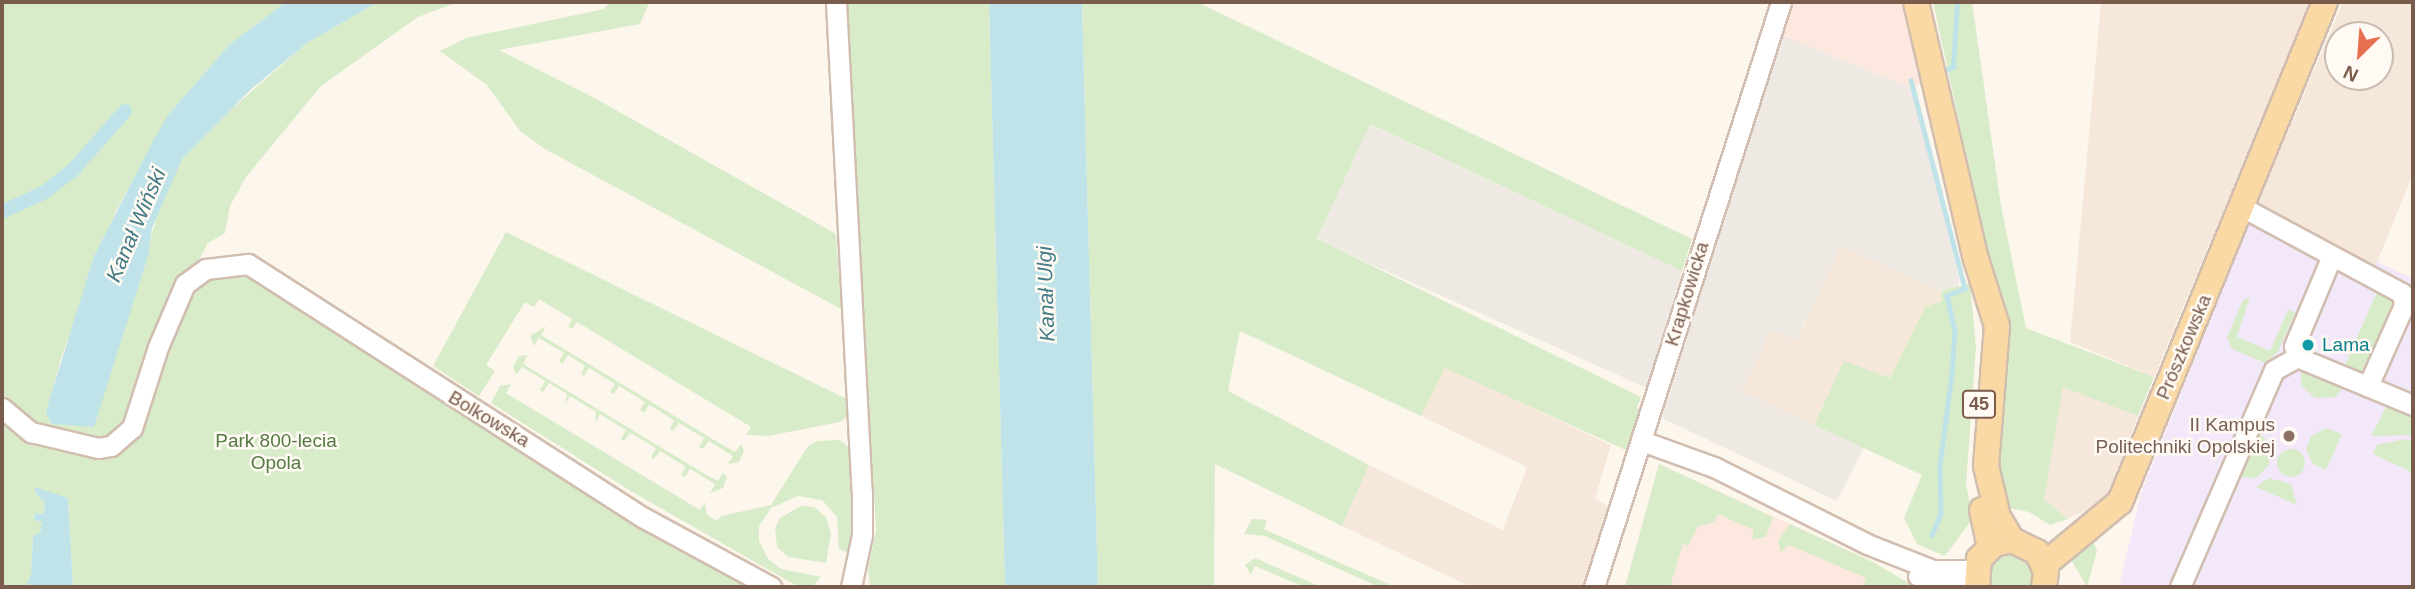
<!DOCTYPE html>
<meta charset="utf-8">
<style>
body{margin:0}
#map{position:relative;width:2415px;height:589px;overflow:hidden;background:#fdf6ec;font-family:Arial,sans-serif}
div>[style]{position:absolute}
.residential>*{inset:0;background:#f5e8da}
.commercial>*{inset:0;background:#fde8e0}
.industrial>*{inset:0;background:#efe9e4}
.education>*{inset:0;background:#f3e8fa}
.green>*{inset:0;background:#d8ecc9}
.round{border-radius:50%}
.water>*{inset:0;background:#bfe3e8}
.stream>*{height:4.5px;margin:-2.25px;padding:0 2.25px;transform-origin:2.25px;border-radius:2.25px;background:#bfe3e8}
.canal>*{height:14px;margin:-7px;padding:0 7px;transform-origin:7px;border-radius:7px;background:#bfe3e8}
.roads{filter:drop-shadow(2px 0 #d1beb0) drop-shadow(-2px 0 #d1beb0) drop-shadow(0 2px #d1beb0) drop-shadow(0 -2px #d1beb0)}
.minor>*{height:19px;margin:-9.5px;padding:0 9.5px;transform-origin:9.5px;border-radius:9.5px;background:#fff}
.major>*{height:24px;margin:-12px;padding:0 12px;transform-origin:12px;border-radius:12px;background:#fbd9a5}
.dots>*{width:19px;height:19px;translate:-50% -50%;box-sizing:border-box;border:4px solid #fffaf3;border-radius:50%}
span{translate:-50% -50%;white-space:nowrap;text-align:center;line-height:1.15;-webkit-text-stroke:5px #fffaf3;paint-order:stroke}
.shield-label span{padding:2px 5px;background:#fffaf3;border:2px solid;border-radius:5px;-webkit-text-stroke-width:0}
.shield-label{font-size:18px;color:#7a5c4d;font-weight:700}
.street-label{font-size:19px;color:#7a5c4d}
.culture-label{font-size:19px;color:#0d838f}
.left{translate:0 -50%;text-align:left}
.education-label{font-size:19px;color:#785e54}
.right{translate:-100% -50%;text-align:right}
.park-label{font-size:19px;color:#537a41}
.water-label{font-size:21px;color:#437c86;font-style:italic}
.frame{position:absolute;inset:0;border:4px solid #7a5c4d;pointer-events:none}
.north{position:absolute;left:2324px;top:21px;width:70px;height:70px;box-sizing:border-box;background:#fffaf3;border:2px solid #cabbb1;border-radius:50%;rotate:205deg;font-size:19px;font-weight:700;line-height:28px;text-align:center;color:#7a5c4d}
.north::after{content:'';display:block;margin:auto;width:24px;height:32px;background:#e76f51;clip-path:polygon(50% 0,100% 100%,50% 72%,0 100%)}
</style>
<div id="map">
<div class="residential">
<div style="clip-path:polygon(2101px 2px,2310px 2px,2154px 377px,2070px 342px)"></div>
<div style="clip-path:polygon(evenodd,2343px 2px,2413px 2px,2413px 174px,2373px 272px,2256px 207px,2343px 2px,2338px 35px,2380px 35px,2380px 77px,2338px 77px,2338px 35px)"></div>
<div style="clip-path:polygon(1841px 246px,1941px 291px,1942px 301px,1925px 307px,1890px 378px,1844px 362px,1814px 425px,1741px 392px,1771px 330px,1797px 340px)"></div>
<div style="clip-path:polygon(1445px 367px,1611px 445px,1595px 499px,1608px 506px,1583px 587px,1471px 587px,1342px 526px,1369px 465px,1503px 530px,1527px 467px,1421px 416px)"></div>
<div style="clip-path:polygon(2063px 386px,2138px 416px,2105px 501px,2068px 519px,2044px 499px)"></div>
</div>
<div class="commercial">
<div style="clip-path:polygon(1781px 2px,1916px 2px,1932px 77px,1912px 88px,1781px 35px,1774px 20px)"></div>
<div style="clip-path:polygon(1659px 464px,1875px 563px,1877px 587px,1625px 587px)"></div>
</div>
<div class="industrial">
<div style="clip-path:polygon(1781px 35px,1912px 88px,1959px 279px,1958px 287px,1941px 291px,1841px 246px,1796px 341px,1771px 330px,1741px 391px,1864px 448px,1837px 501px,1662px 418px)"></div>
<div style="clip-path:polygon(1369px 124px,1682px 271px,1647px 388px,1317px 240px)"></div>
</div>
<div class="education">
<div style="clip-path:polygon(2256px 207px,2373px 272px,2377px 262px,2413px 279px,2413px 587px,2119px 587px,2141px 493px)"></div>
</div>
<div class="green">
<div style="clip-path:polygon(2px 2px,286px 2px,230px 44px,168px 115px,115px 213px,62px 355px,46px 413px,126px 319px,163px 196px,182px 159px,229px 111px,307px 43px,378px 2px,458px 2px,418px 17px,321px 86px,246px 177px,230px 206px,225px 233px,208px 243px,193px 271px,245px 273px,673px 548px,754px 587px,73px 587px,68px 498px,35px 493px,45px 503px,43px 514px,35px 513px,34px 520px,42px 521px,40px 533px,33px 536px,31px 575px,25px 587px,2px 587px)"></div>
<div style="clip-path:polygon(610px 2px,649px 3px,640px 24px,499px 50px,591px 96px,836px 234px,841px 309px,545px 149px,520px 131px,487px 85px,440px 51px,466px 38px,604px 9px)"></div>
<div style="clip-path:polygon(847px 2px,989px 2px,1005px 587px,870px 587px,868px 570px,876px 530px)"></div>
<div style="clip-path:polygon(1082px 2px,1197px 2px,1692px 239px,1682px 271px,1370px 124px,1317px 239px,1641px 397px,1637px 408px,1644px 412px,1630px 452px,1445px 368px,1421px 416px,1240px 331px,1228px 391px,1369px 465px,1342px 526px,1215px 464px,1214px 587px,1098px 587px)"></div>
<div style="clip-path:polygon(1933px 2px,1972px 2px,2001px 206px,2026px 328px,2154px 377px,2138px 416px,2063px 387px,2044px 499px,2068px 519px,2050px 525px,2029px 512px,2004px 507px,1996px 469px,2005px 333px)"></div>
<div style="clip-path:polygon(506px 232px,853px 402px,849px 415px,840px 422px,768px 436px,746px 435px,751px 427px,577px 322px,572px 329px,568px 327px,572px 319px,539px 299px,534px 307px,525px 302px,486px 365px,495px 371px,479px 396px,433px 366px)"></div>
<div style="clip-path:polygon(1970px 283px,1976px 347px,1966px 485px,1973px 518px,1945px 556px,1917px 544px,1904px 518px,1922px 475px,1814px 425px,1844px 361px,1890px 378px,1925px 307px,1942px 301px,1941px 291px)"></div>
<div style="clip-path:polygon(2377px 292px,2395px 303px,2361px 373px,2345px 365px)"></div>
<div style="clip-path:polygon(2250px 297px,2237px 337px,2270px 351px,2288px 310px,2295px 312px,2278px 352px,2265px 363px,2232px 349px,2227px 337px,2243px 300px)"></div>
<div style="clip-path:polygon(546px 326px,541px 335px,719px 443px,735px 452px,741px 444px,744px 451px,739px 462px,728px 464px,733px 456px,709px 441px,703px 449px,699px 447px,704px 438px,679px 423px,673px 431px,670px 429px,674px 420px,649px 405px,644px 413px,640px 410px,645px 402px,619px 386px,614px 394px,610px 392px,615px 384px,589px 368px,584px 376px,581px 374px,585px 366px,568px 355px,562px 364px,559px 361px,564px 353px,539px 338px,534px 346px,530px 336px)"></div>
<div style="clip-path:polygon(528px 355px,523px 364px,705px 474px,718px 481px,723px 473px,727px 478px,723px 488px,710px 493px,715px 484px,690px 469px,685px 477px,681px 475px,686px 467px,660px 451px,654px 459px,651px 457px,656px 448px,630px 433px,624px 441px,621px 439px,626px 430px,600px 414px,595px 423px,596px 412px,570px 396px,565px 405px,567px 394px,549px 383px,543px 392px,540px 390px,545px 381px,522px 367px,516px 375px,513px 366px,519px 356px)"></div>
<div style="clip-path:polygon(2301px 366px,2346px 385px,2335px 397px,2315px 398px,2301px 385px)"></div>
<div style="clip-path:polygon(511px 384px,506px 393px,700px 510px,705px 502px,707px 515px,717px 521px,721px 516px,771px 505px,808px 446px,817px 441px,840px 440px,854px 452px,854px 546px,848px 553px,839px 549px,837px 517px,822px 500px,798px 496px,771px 508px,759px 526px,759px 541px,768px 559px,781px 569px,821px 577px,814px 585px,797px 586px,629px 490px,491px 403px,500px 386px)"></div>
<div style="clip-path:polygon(2388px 403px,2413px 414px,2413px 435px,2371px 436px)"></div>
<div style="clip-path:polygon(2326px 428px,2342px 434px,2326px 470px,2313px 464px,2306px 450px,2311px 436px)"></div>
<div style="clip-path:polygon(2258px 430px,2270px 446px,2269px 465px,2256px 478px,2233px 477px)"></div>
<div style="clip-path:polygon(2405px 439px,2413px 442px,2413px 473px,2373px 454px,2377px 445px)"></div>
<div class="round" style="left:2277px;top:449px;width:28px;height:28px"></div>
<div style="clip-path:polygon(1659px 464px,1773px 517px,1766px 537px,1752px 540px,1754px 530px,1718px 514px,1714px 522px,1698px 526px,1688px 546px,1683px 544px,1670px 587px,1625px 587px)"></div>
<div style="clip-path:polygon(2269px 478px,2291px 484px,2297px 505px,2256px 487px)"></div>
<div style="clip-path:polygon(801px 506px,814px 507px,826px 517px,831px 533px,826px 563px,788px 557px,777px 547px,775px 528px,780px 518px)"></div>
<div style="clip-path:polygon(1252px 519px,1267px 520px,1264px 529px,1395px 587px,1379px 587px,1265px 536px,1244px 534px)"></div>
<div style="clip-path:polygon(1790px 524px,1875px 563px,1915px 587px,1863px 587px,1866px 578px,1789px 545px,1781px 552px,1778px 541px)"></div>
<div style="clip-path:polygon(2092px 539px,2097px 551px,2087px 587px,2069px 556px)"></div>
<div style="clip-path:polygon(2006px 551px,2029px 559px,2035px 574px,2032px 587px,1987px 587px,1992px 559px)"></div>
<div style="clip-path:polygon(1255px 558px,1321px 587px,1304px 587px,1255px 566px,1251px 575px,1245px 565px)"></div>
</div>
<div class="water">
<div style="clip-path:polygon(286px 2px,378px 2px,307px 43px,248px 92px,182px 159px,152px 228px,148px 256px,94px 427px,52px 424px,46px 413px,49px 401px,94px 256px,153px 141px,168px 115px,230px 44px)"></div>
<div style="clip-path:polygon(989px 2px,1082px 2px,1098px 587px,1005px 587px)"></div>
<div style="clip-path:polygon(35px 487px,68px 498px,73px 587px,25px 587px,31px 575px,33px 536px,40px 533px,42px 522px,34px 520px,35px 513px,43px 514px,45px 503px,35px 493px)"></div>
</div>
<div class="stream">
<div style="left:1946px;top:70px;width:8px;rotate:-23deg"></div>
<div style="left:1953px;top:67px;width:65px;rotate:-86.5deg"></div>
<div style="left:1911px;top:80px;width:216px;rotate:75.5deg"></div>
<div style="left:1965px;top:289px;width:19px;rotate:159deg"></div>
<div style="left:1947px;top:296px;width:36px;rotate:77deg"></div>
<div style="left:1955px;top:331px;width:43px;rotate:94deg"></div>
<div style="left:1952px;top:374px;width:93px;rotate:97.4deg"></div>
<div style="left:1940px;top:466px;width:48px;rotate:88.8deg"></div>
<div style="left:1941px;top:514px;width:23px;rotate:113deg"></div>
</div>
<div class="canal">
<div style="left:2px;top:212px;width:47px;rotate:-24.9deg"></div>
<div style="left:45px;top:192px;width:34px;rotate:-38deg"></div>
<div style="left:72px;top:171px;width:80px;rotate:-48.5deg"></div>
</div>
<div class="roads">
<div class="minor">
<div style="left:836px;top:2px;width:491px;rotate:87deg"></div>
<div style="left:862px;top:492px;width:43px;rotate:90deg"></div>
<div style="left:862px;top:535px;width:53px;rotate:101.9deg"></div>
<div style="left:2242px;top:207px;width:182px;rotate:28.3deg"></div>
<div style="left:2402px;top:293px;width:12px;rotate:81deg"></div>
<div style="left:2404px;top:305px;width:89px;rotate:114deg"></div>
<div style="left:2297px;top:357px;width:126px;rotate:22.5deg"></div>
<div style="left:2297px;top:357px;width:11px;rotate:-105deg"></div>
<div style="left:2294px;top:346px;width:95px;rotate:-67.2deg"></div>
<div style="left:2px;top:408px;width:38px;rotate:40deg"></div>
<div style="left:31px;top:432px;width:69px;rotate:13.4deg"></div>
<div style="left:98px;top:448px;width:13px;rotate:-9deg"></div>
<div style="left:111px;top:446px;width:28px;rotate:-41deg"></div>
<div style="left:132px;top:428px;width:85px;rotate:-72.2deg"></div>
<div style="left:158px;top:347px;width:69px;rotate:-66.8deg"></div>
<div style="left:185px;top:284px;width:26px;rotate:-36deg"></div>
<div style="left:206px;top:269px;width:42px;rotate:-6.8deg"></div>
<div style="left:248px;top:264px;width:470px;rotate:32.7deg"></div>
<div style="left:644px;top:518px;width:145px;rotate:28.5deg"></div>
<div style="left:1642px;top:441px;width:77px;rotate:19.9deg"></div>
<div style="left:1714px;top:467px;width:171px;rotate:26.7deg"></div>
<div style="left:1867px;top:544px;width:71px;rotate:21.5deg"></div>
<div style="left:1933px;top:570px;width:42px"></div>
<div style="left:1918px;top:576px;width:18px;rotate:22deg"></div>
<div style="left:1935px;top:583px;width:37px;rotate:6deg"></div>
<div style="left:1594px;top:587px;width:614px;rotate:-72.27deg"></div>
<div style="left:2180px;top:587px;width:236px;rotate:-66.6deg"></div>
<div style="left:2274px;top:370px;width:26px;rotate:-29deg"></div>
</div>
<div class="major">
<div style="left:1916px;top:2px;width:264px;rotate:76.9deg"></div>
<div style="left:1976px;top:259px;width:70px;rotate:72.6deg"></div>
<div style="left:1997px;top:326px;width:140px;rotate:94.5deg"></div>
<div style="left:1986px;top:466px;width:52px;rotate:76.8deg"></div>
<div style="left:1998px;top:517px;width:27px;rotate:59deg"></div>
<div style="left:1982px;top:510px;width:38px;rotate:78deg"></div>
<div style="left:2044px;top:565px;width:99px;rotate:-39.7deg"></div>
<div style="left:2120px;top:502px;width:540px;rotate:-67.71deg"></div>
<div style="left:1977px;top:587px;width:28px;rotate:-86deg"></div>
<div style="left:1979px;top:559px;width:21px;rotate:-45deg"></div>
<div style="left:1994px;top:544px;width:18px;rotate:-13deg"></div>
<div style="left:2012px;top:540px;width:28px;rotate:26deg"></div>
<div style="left:2037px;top:552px;width:21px;rotate:65deg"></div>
<div style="left:2046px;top:571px;width:16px;rotate:97deg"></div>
</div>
</div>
<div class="dots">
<div style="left:2308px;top:345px;background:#0f9aa8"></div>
<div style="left:2289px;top:436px;background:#8d6e63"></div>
</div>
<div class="shield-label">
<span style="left:1979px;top:404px">45</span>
</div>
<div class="street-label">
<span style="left:1687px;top:294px;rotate:-73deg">Krapkowicka</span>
<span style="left:2184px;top:347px;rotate:-67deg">Prószkowska</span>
<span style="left:489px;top:419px;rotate:31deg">Bolkowska</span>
</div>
<div class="culture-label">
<span class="left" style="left:2322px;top:345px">Lama</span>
</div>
<div class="education-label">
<span class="right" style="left:2275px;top:436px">II Kampus<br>Politechniki Opolskiej</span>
</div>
<div class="park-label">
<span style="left:276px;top:452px">Park 800-lecia<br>Opola</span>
</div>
<div class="water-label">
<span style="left:136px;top:225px;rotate:-67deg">Kanał Wiński</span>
<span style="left:1046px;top:294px;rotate:-92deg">Kanał Ulgi</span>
</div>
<div class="frame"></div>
<div class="north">N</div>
</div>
